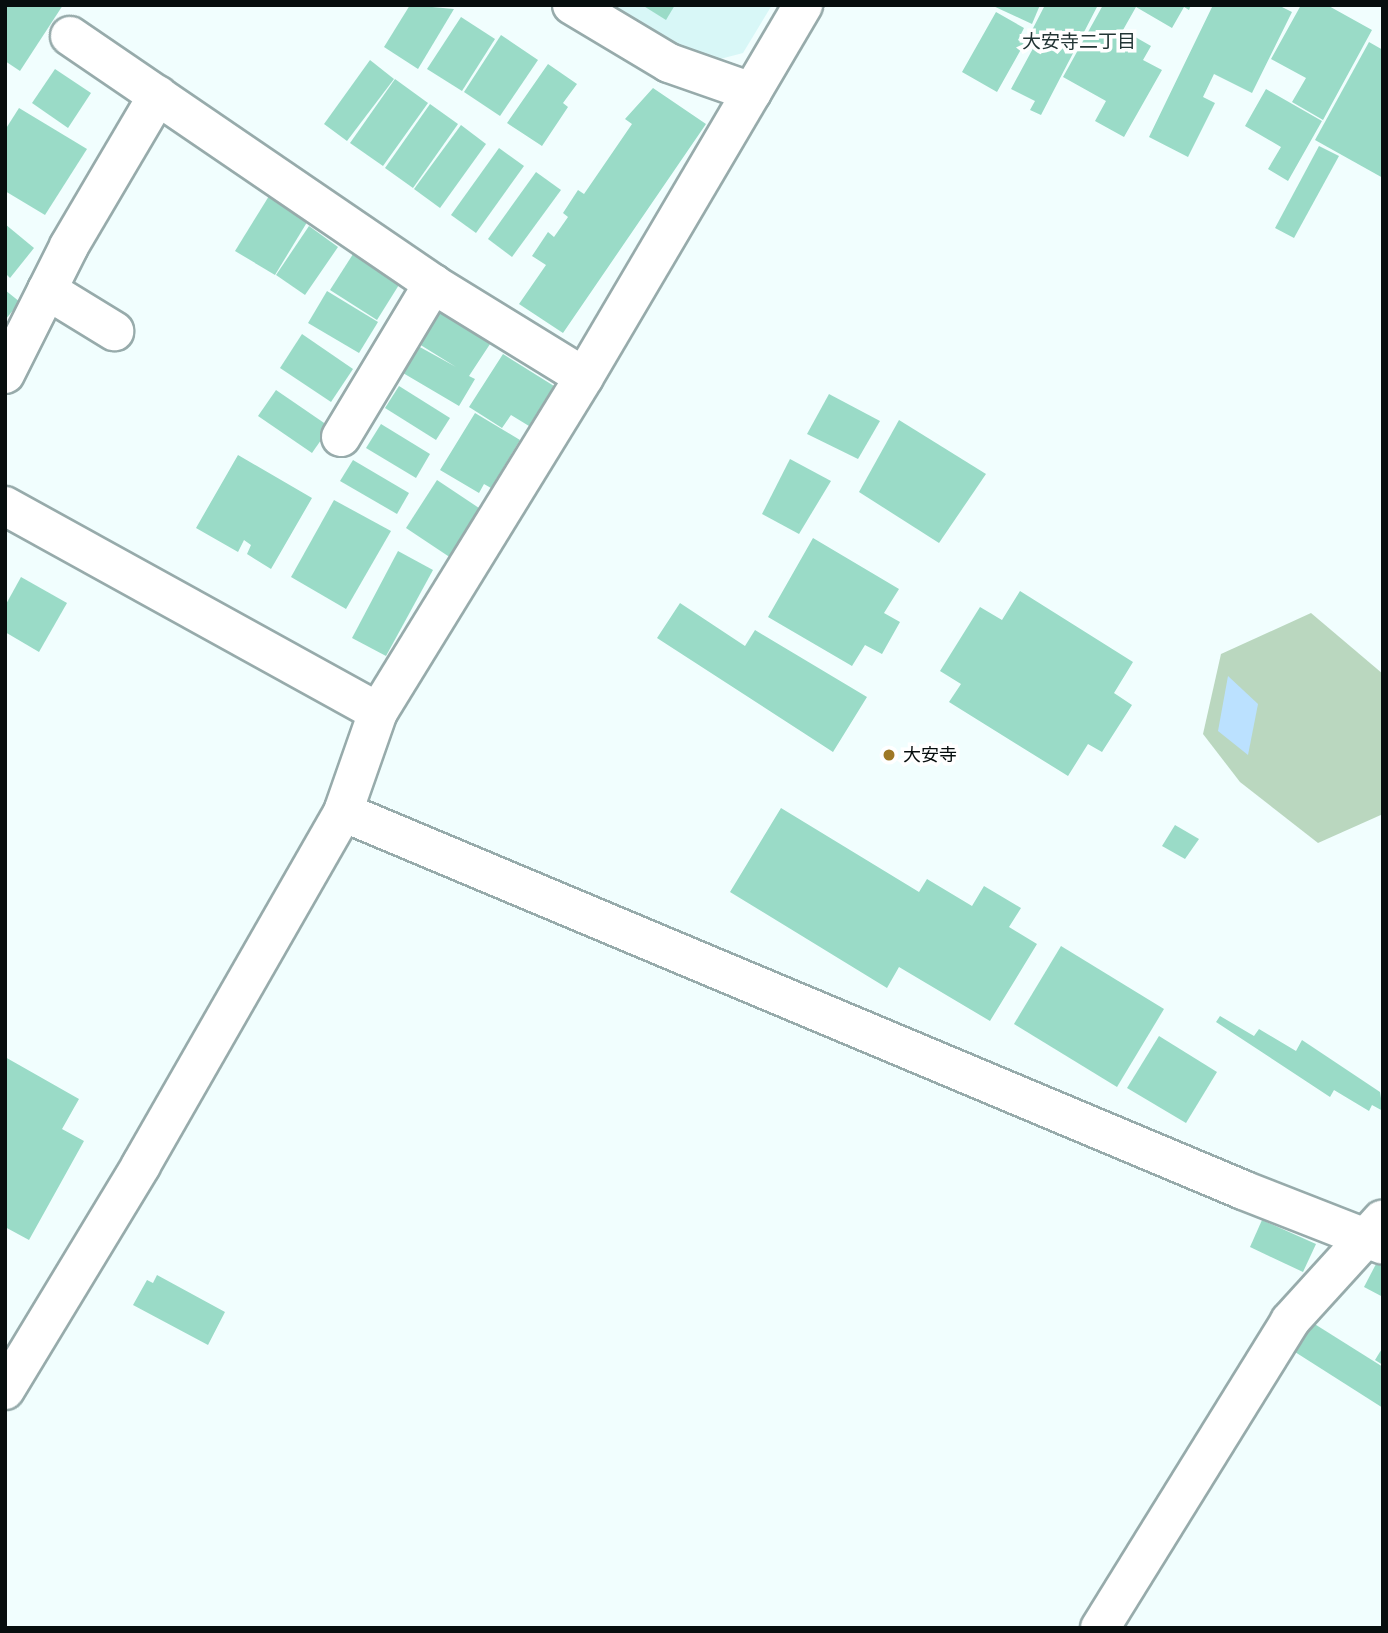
<!DOCTYPE html>
<meta charset="utf-8">
<style>
body{margin:0}
#map{position:relative;width:1388px;height:1633px;overflow:hidden;background:#f1fefe;font-family:"Archivo Narrow","Noto Sans JP",sans-serif}
div>[style]{position:absolute}
.built>*{inset:0;background:#d8f7f7}
.green>*{inset:0;background:#bad7bf}
.water>*{inset:0;background:#bbe1ff}
.building>*{inset:0;background:#9adbc7}
.roads{filter:drop-shadow(2px 0 #97abab) drop-shadow(-2px 0 #97abab) drop-shadow(0 2px #97abab) drop-shadow(0 -2px #97abab)}
.minor>*{height:38px;margin:-19px;padding:0 19px;transform-origin:19px;border-radius:19px;background:#fff}
.dots>*{width:19px;height:19px;translate:-50% -50%;box-sizing:border-box;border:4px solid #fff;border-radius:50%}
span{translate:-50% -50%;white-space:nowrap;text-align:center;line-height:1.15;-webkit-text-stroke:7px #fff;paint-order:stroke}
.poi-label{font-size:18px;color:#070e0e}
.left{translate:0 -50%;text-align:left}
.neighbourhood-label{font-size:19px;color:#233535}
.frame{position:absolute;inset:0;border:7px solid #070e0e;pointer-events:none}
</style>
<div id="map">
<div class="built">
<div style="clip-path:polygon(606px 5px,772px 5px,743px 53px,701px 64px)"></div>
</div>
<div class="green">
<div style="clip-path:polygon(1311px 613px,1383px 674px,1383px 814px,1318px 843px,1240px 782px,1203px 734px,1221px 654px)"></div>
</div>
<div class="water">
<div style="clip-path:polygon(1228px 676px,1258px 704px,1248px 755px,1218px 731px)"></div>
</div>
<div class="building">
<div style="clip-path:polygon(5px 5px,63px 5px,20px 71px,5px 61px)"></div>
<div style="clip-path:polygon(410px 5px,454px 9px,418px 69px,384px 47px)"></div>
<div style="clip-path:polygon(642px 5px,675px 5px,666px 20px)"></div>
<div style="clip-path:polygon(991px 5px,1040px 5px,1032px 24px)"></div>
<div style="clip-path:polygon(1045px 5px,1098px 5px,1041px 115px,1030px 110px,1035px 101px,1011px 89px,1037px 41px,1029px 36px)"></div>
<div style="clip-path:polygon(1103px 5px,1191px 5px,1189px 10px,1184px 7px,1172px 28px,1136px 7px,1123px 30px,1151px 46px,1143px 60px,1162px 70px,1124px 137px,1095px 121px,1106px 101px,1063px 77px)"></div>
<div style="clip-path:polygon(1213px 5px,1278px 5px,1292px 12px,1252px 93px,1214px 74px,1203px 97px,1215px 103px,1188px 157px,1149px 137px)"></div>
<div style="clip-path:polygon(1301px 5px,1327px 5px,1372px 30px,1323px 120px,1292px 102px,1306px 78px,1271px 59px)"></div>
<div style="clip-path:polygon(996px 12px,1024px 28px,1018px 40px,1024px 44px,997px 92px,962px 72px)"></div>
<div style="clip-path:polygon(461px 17px,495px 39px,462px 91px,427px 69px)"></div>
<div style="clip-path:polygon(501px 35px,538px 60px,500px 116px,464px 92px)"></div>
<div style="clip-path:polygon(1369px 42px,1383px 50px,1383px 178px,1315px 140px)"></div>
<div style="clip-path:polygon(370px 60px,394px 79px,347px 141px,324px 124px)"></div>
<div style="clip-path:polygon(548px 64px,577px 84px,563px 103px,568px 107px,542px 146px,507px 123px)"></div>
<div style="clip-path:polygon(55px 69px,91px 93px,68px 128px,32px 103px)"></div>
<div style="clip-path:polygon(395px 79px,428px 103px,383px 166px,350px 143px)"></div>
<div style="clip-path:polygon(653px 88px,706px 124px,563px 333px,519px 304px,546px 265px,532px 256px,548px 232px,554px 237px,568px 217px,563px 213px,578px 190px,584px 194px,632px 124px,625px 119px)"></div>
<div style="clip-path:polygon(1266px 89px,1322px 121px,1288px 181px,1268px 169px,1281px 147px,1245px 126px)"></div>
<div style="clip-path:polygon(430px 104px,458px 124px,413px 188px,385px 168px)"></div>
<div style="clip-path:polygon(19px 108px,87px 149px,45px 215px,5px 191px,5px 130px)"></div>
<div style="clip-path:polygon(461px 125px,486px 144px,440px 208px,414px 189px)"></div>
<div style="clip-path:polygon(1319px 146px,1339px 156px,1294px 238px,1275px 228px)"></div>
<div style="clip-path:polygon(499px 148px,524px 166px,476px 233px,451px 215px)"></div>
<div style="clip-path:polygon(536px 172px,561px 190px,512px 257px,488px 239px)"></div>
<div style="clip-path:polygon(269px 196px,309px 219px,275px 275px,235px 251px)"></div>
<div style="clip-path:polygon(5px 224px,34px 248px,10px 278px,5px 273px)"></div>
<div style="clip-path:polygon(309px 226px,338px 247px,305px 295px,276px 275px)"></div>
<div style="clip-path:polygon(355px 251px,402px 280px,377px 320px,330px 290px)"></div>
<div style="clip-path:polygon(5px 290px,20px 302px,5px 320px)"></div>
<div style="clip-path:polygon(327px 291px,378px 322px,359px 353px,308px 323px)"></div>
<div style="clip-path:polygon(441px 309px,492px 341px,469px 376px,475px 379px,459px 406px,403px 373px,418px 346px,456px 367px,419px 344px)"></div>
<div style="clip-path:polygon(302px 334px,353px 369px,331px 402px,280px 368px)"></div>
<div style="clip-path:polygon(503px 354px,554px 386px,529px 426px,511px 415px,502px 428px,469px 407px)"></div>
<div style="clip-path:polygon(399px 386px,450px 418px,436px 440px,385px 408px)"></div>
<div style="clip-path:polygon(276px 390px,330px 427px,312px 453px,258px 416px)"></div>
<div style="clip-path:polygon(829px 394px,880px 421px,858px 459px,807px 434px)"></div>
<div style="clip-path:polygon(475px 413px,520px 440px,491px 488px,484px 484px,479px 493px,440px 470px)"></div>
<div style="clip-path:polygon(899px 420px,986px 474px,939px 543px,859px 492px)"></div>
<div style="clip-path:polygon(381px 424px,430px 454px,416px 478px,366px 448px)"></div>
<div style="clip-path:polygon(238px 455px,312px 498px,271px 569px,247px 554px,251px 545px,244px 540px,238px 552px,196px 528px)"></div>
<div style="clip-path:polygon(790px 459px,831px 481px,799px 534px,762px 514px)"></div>
<div style="clip-path:polygon(353px 460px,409px 493px,397px 514px,340px 481px)"></div>
<div style="clip-path:polygon(437px 480px,482px 510px,451px 558px,406px 528px)"></div>
<div style="clip-path:polygon(334px 500px,391px 531px,346px 609px,291px 577px)"></div>
<div style="clip-path:polygon(813px 538px,899px 589px,884px 613px,900px 622px,882px 654px,865px 645px,852px 666px,768px 617px)"></div>
<div style="clip-path:polygon(398px 551px,433px 570px,386px 656px,352px 638px)"></div>
<div style="clip-path:polygon(21px 577px,67px 603px,39px 652px,5px 632px,5px 606px)"></div>
<div style="clip-path:polygon(1020px 591px,1133px 662px,1114px 693px,1132px 705px,1102px 752px,1088px 744px,1068px 776px,949px 702px,961px 684px,940px 671px,980px 607px,1002px 620px)"></div>
<div style="clip-path:polygon(680px 603px,745px 646px,755px 630px,867px 697px,833px 752px,657px 638px)"></div>
<div style="clip-path:polygon(781px 808px,919px 892px,927px 879px,972px 906px,984px 886px,1021px 908px,1009px 927px,1037px 944px,990px 1021px,899px 967px,887px 988px,730px 892px)"></div>
<div style="clip-path:polygon(1175px 825px,1199px 839px,1185px 859px,1162px 846px)"></div>
<div style="clip-path:polygon(1061px 946px,1164px 1009px,1117px 1087px,1014px 1024px)"></div>
<div style="clip-path:polygon(1220px 1016px,1254px 1036px,1259px 1029px,1296px 1051px,1302px 1040px,1380px 1092px,1383px 1111px,1372px 1105px,1369px 1111px,1334px 1090px,1330px 1097px,1216px 1022px)"></div>
<div style="clip-path:polygon(1159px 1036px,1217px 1072px,1186px 1123px,1127px 1088px)"></div>
<div style="clip-path:polygon(5px 1057px,79px 1099px,62px 1129px,84px 1141px,29px 1240px,5px 1227px)"></div>
<div style="clip-path:polygon(1262px 1220px,1316px 1244px,1303px 1272px,1250px 1247px)"></div>
<div style="clip-path:polygon(1376px 1264px,1383px 1267px,1383px 1297px,1364px 1287px)"></div>
<div style="clip-path:polygon(157px 1275px,225px 1312px,208px 1345px,133px 1305px,147px 1280px,153px 1283px)"></div>
<div style="clip-path:polygon(1313px 1323px,1383px 1367px,1383px 1408px,1295px 1352px)"></div>
<div style="clip-path:polygon(1383px 1347px,1383px 1365px,1375px 1360px)"></div>
</div>
<div class="roads">
<div class="minor">
<div style="left:572px;top:5px;width:113px;rotate:30.9deg"></div>
<div style="left:669px;top:63px;width:88px;rotate:19.3deg"></div>
<div style="left:70px;top:36px;width:440px;rotate:34.3deg"></div>
<div style="left:433px;top:284px;width:177px;rotate:31.6deg"></div>
<div style="left:47px;top:290px;width:79px;rotate:31.5deg"></div>
<div style="left:5px;top:374px;width:143px;rotate:-63.4deg"></div>
<div style="left:69px;top:246px;width:175px;rotate:-59.5deg"></div>
<div style="left:341px;top:437px;width:179px;rotate:-59deg"></div>
<div style="left:5px;top:506px;width:426px;rotate:28.9deg"></div>
<div style="left:378px;top:712px;width:106px;rotate:109.3deg"></div>
<div style="left:343px;top:812px;width:976px;rotate:22.78deg"></div>
<div style="left:1243px;top:1190px;width:150px;rotate:21.4deg"></div>
<div style="left:378px;top:712px;width:393px;rotate:-58.4deg"></div>
<div style="left:584px;top:377px;width:432px;rotate:-59.5deg"></div>
<div style="left:5px;top:1390px;width:263px;rotate:-58.8deg"></div>
<div style="left:141px;top:1165px;width:407px;rotate:-60.2deg"></div>
<div style="left:1100px;top:1628px;width:361px;rotate:-58.2deg"></div>
<div style="left:1290px;top:1321px;width:137px;rotate:-47.7deg"></div>
</div>
</div>
<div class="dots">
<div style="left:889px;top:755px;background:#9e7825"></div>
</div>
<div class="poi-label">
<span class="left" style="left:903px;top:755px">大安寺</span>
</div>
<div class="neighbourhood-label">
<span style="left:1079px;top:42px">大安寺二丁目</span>
</div>
<div class="frame"></div>
</div>
